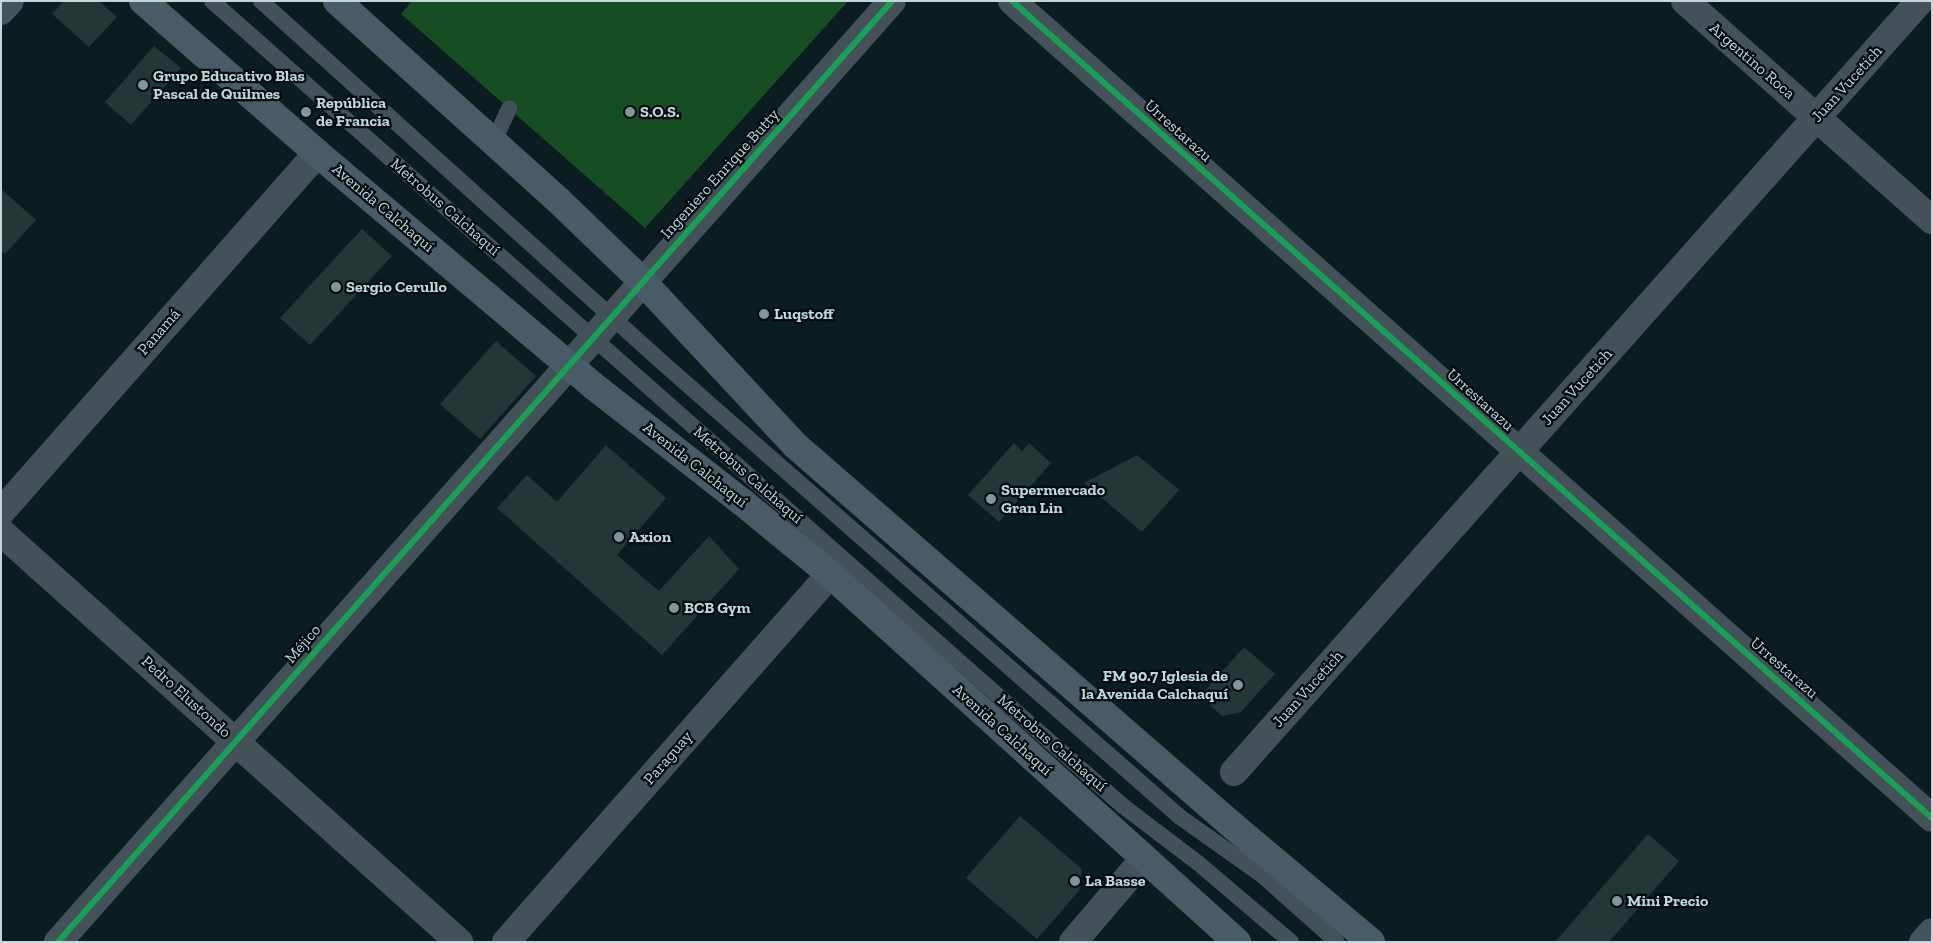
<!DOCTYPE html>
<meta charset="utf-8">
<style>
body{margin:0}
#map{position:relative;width:1933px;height:943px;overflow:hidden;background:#0b1d20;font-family:"Zilla Slab",serif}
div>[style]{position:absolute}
.green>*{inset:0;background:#174d22}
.building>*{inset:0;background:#253636}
.lane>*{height:16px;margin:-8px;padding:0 8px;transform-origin:8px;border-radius:8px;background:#445159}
.street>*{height:28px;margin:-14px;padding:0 14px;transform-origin:14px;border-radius:14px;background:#445159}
.secondary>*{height:28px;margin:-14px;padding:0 14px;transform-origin:14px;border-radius:14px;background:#44535d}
.primary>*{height:28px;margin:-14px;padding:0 14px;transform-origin:14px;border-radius:14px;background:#485b66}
.cycleway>*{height:6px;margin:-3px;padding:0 3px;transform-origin:3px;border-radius:3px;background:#1a9f57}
.dots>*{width:14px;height:14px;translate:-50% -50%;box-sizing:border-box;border:2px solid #000b0e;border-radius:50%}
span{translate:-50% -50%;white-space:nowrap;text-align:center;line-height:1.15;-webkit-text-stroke:4.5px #000b0e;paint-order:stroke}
.street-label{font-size:16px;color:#c1d7da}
.poi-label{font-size:16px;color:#c1d7da;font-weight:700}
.left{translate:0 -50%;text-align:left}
.right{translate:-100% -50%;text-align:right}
.frame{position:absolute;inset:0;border:2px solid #c1d7da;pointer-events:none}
</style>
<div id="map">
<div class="green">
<div style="clip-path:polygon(412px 1px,848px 1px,645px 228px,401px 14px)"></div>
</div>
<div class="building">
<div style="clip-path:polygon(64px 1px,99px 1px,117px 17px,89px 47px,52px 14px)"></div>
<div style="clip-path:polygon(154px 46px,181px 68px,131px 125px,105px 102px)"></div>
<div style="clip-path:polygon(1px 189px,36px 220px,5px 254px,1px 251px)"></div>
<div style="clip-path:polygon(362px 229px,392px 256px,310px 345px,280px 318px)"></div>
<div style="clip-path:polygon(496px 341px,536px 376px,480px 439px,440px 404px)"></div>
<div style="clip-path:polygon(1014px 443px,1022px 451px,1029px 443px,1051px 463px,999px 522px,968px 495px)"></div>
<div style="clip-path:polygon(606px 445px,666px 498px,617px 555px,659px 591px,709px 536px,739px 569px,662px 655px,497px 508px,527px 475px,557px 502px)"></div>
<div style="clip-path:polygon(1137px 455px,1179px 490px,1142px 532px,1084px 483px)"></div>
<div style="clip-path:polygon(1244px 647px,1275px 674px,1241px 712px,1222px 716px,1200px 696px)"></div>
<div style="clip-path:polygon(1020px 816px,1082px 869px,1079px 891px,1037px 939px,966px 878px)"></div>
<div style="clip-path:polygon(1648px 834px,1679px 861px,1609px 942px,1555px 942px)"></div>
</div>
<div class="lane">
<div style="left:212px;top:1px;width:1216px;rotate:41.47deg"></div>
<div style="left:1123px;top:806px;width:94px;rotate:37.2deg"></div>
<div style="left:1198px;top:863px;width:122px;rotate:40.3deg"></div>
<div style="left:261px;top:1px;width:542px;rotate:42.01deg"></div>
<div style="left:664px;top:364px;width:687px;rotate:41.28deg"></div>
<div style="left:1180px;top:817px;width:102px;rotate:35.4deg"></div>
<div style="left:1263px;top:876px;width:99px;rotate:41.7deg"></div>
<div style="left:493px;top:143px;width:38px;rotate:-65deg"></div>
</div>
<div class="street">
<div style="left:1012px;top:1px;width:1230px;rotate:41.61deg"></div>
<div style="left:1685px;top:1px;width:330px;rotate:41.6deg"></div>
<div style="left:1px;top:512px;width:478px;rotate:-48.6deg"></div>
<div style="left:1px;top:532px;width:615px;rotate:41.83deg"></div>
<div style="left:1234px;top:772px;width:1032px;rotate:-48.34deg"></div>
<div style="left:58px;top:942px;width:1257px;rotate:-48.45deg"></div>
<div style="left:506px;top:942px;width:490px;rotate:-48.6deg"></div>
<div style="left:1073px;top:942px;width:109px;rotate:-49.5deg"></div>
</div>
<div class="secondary">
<div style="left:1px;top:11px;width:13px;rotate:-48deg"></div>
<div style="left:1923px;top:942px;width:13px;rotate:-48deg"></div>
</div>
<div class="primary">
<div style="left:143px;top:1px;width:231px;rotate:41.1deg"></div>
<div style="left:317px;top:153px;width:358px;rotate:40.1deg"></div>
<div style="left:591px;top:384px;width:192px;rotate:38deg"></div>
<div style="left:742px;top:502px;width:114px;rotate:39.3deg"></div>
<div style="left:830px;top:574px;width:549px;rotate:42.12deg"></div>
<div style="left:337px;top:1px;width:299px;rotate:42deg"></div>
<div style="left:559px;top:201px;width:115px;rotate:43.9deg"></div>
<div style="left:642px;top:281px;width:226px;rotate:47deg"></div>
<div style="left:796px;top:446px;width:579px;rotate:41.01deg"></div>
<div style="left:1233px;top:826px;width:180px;rotate:40deg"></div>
</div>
<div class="cycleway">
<div style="left:1012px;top:1px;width:1230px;rotate:41.61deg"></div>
<div style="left:58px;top:942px;width:1257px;rotate:-48.45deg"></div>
</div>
<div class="dots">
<div style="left:143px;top:85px;background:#819699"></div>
<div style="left:306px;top:112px;background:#819699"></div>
<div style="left:630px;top:112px;background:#819699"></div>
<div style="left:336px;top:287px;background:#819699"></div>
<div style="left:764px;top:314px;background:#819699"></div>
<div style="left:991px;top:499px;background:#819699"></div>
<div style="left:619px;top:537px;background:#819699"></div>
<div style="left:674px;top:608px;background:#819699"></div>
<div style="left:1238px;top:685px;background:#819699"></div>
<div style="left:1075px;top:881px;background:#819699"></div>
<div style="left:1617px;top:901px;background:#819699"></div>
</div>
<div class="street-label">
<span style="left:1752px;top:61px;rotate:41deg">Argentino Roca</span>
<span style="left:1847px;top:84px;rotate:-48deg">Juan Vucetich</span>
<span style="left:1178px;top:131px;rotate:42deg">Urrestarazu</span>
<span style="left:720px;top:174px;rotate:-48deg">Ingeniero Enrique Butty</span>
<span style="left:445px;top:207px;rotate:41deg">Metrobus Calchaquí</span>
<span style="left:383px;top:208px;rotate:40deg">Avenida Calchaquí</span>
<span style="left:159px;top:332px;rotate:-49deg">Panamá</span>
<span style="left:1577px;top:387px;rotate:-48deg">Juan Vucetich</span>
<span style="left:1480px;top:400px;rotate:42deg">Urrestarazu</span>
<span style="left:695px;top:465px;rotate:38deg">Avenida Calchaquí</span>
<span style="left:748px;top:475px;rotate:41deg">Metrobus Calchaquí</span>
<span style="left:303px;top:644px;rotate:-49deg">Méjico</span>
<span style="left:1784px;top:668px;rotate:41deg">Urrestarazu</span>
<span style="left:1308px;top:689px;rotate:-48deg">Juan Vucetich</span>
<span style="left:186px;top:697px;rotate:42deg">Pedro Elustondo</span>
<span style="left:1002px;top:730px;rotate:42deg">Avenida Calchaquí</span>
<span style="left:1052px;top:743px;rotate:41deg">Metrobus Calchaquí</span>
<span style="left:668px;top:758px;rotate:-49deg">Paraguay</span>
</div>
<div class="poi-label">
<span class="left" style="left:153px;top:85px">Grupo Educativo Blas<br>Pascal de Quilmes</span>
<span class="left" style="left:316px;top:112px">República<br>de Francia</span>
<span class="left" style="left:640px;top:112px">S.O.S.</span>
<span class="left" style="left:346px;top:287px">Sergio Cerullo</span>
<span class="left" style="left:774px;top:314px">Luqstoff</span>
<span class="left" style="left:1001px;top:499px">Supermercado<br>Gran Lin</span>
<span class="left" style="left:629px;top:537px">Axion</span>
<span class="left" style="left:684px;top:608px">BCB Gym</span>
<span class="right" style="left:1228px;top:685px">FM 90.7 Iglesia de<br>la Avenida Calchaquí</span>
<span class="left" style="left:1085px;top:881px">La Basse</span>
<span class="left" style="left:1627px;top:901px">Mini Precio</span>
</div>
<div class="frame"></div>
</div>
